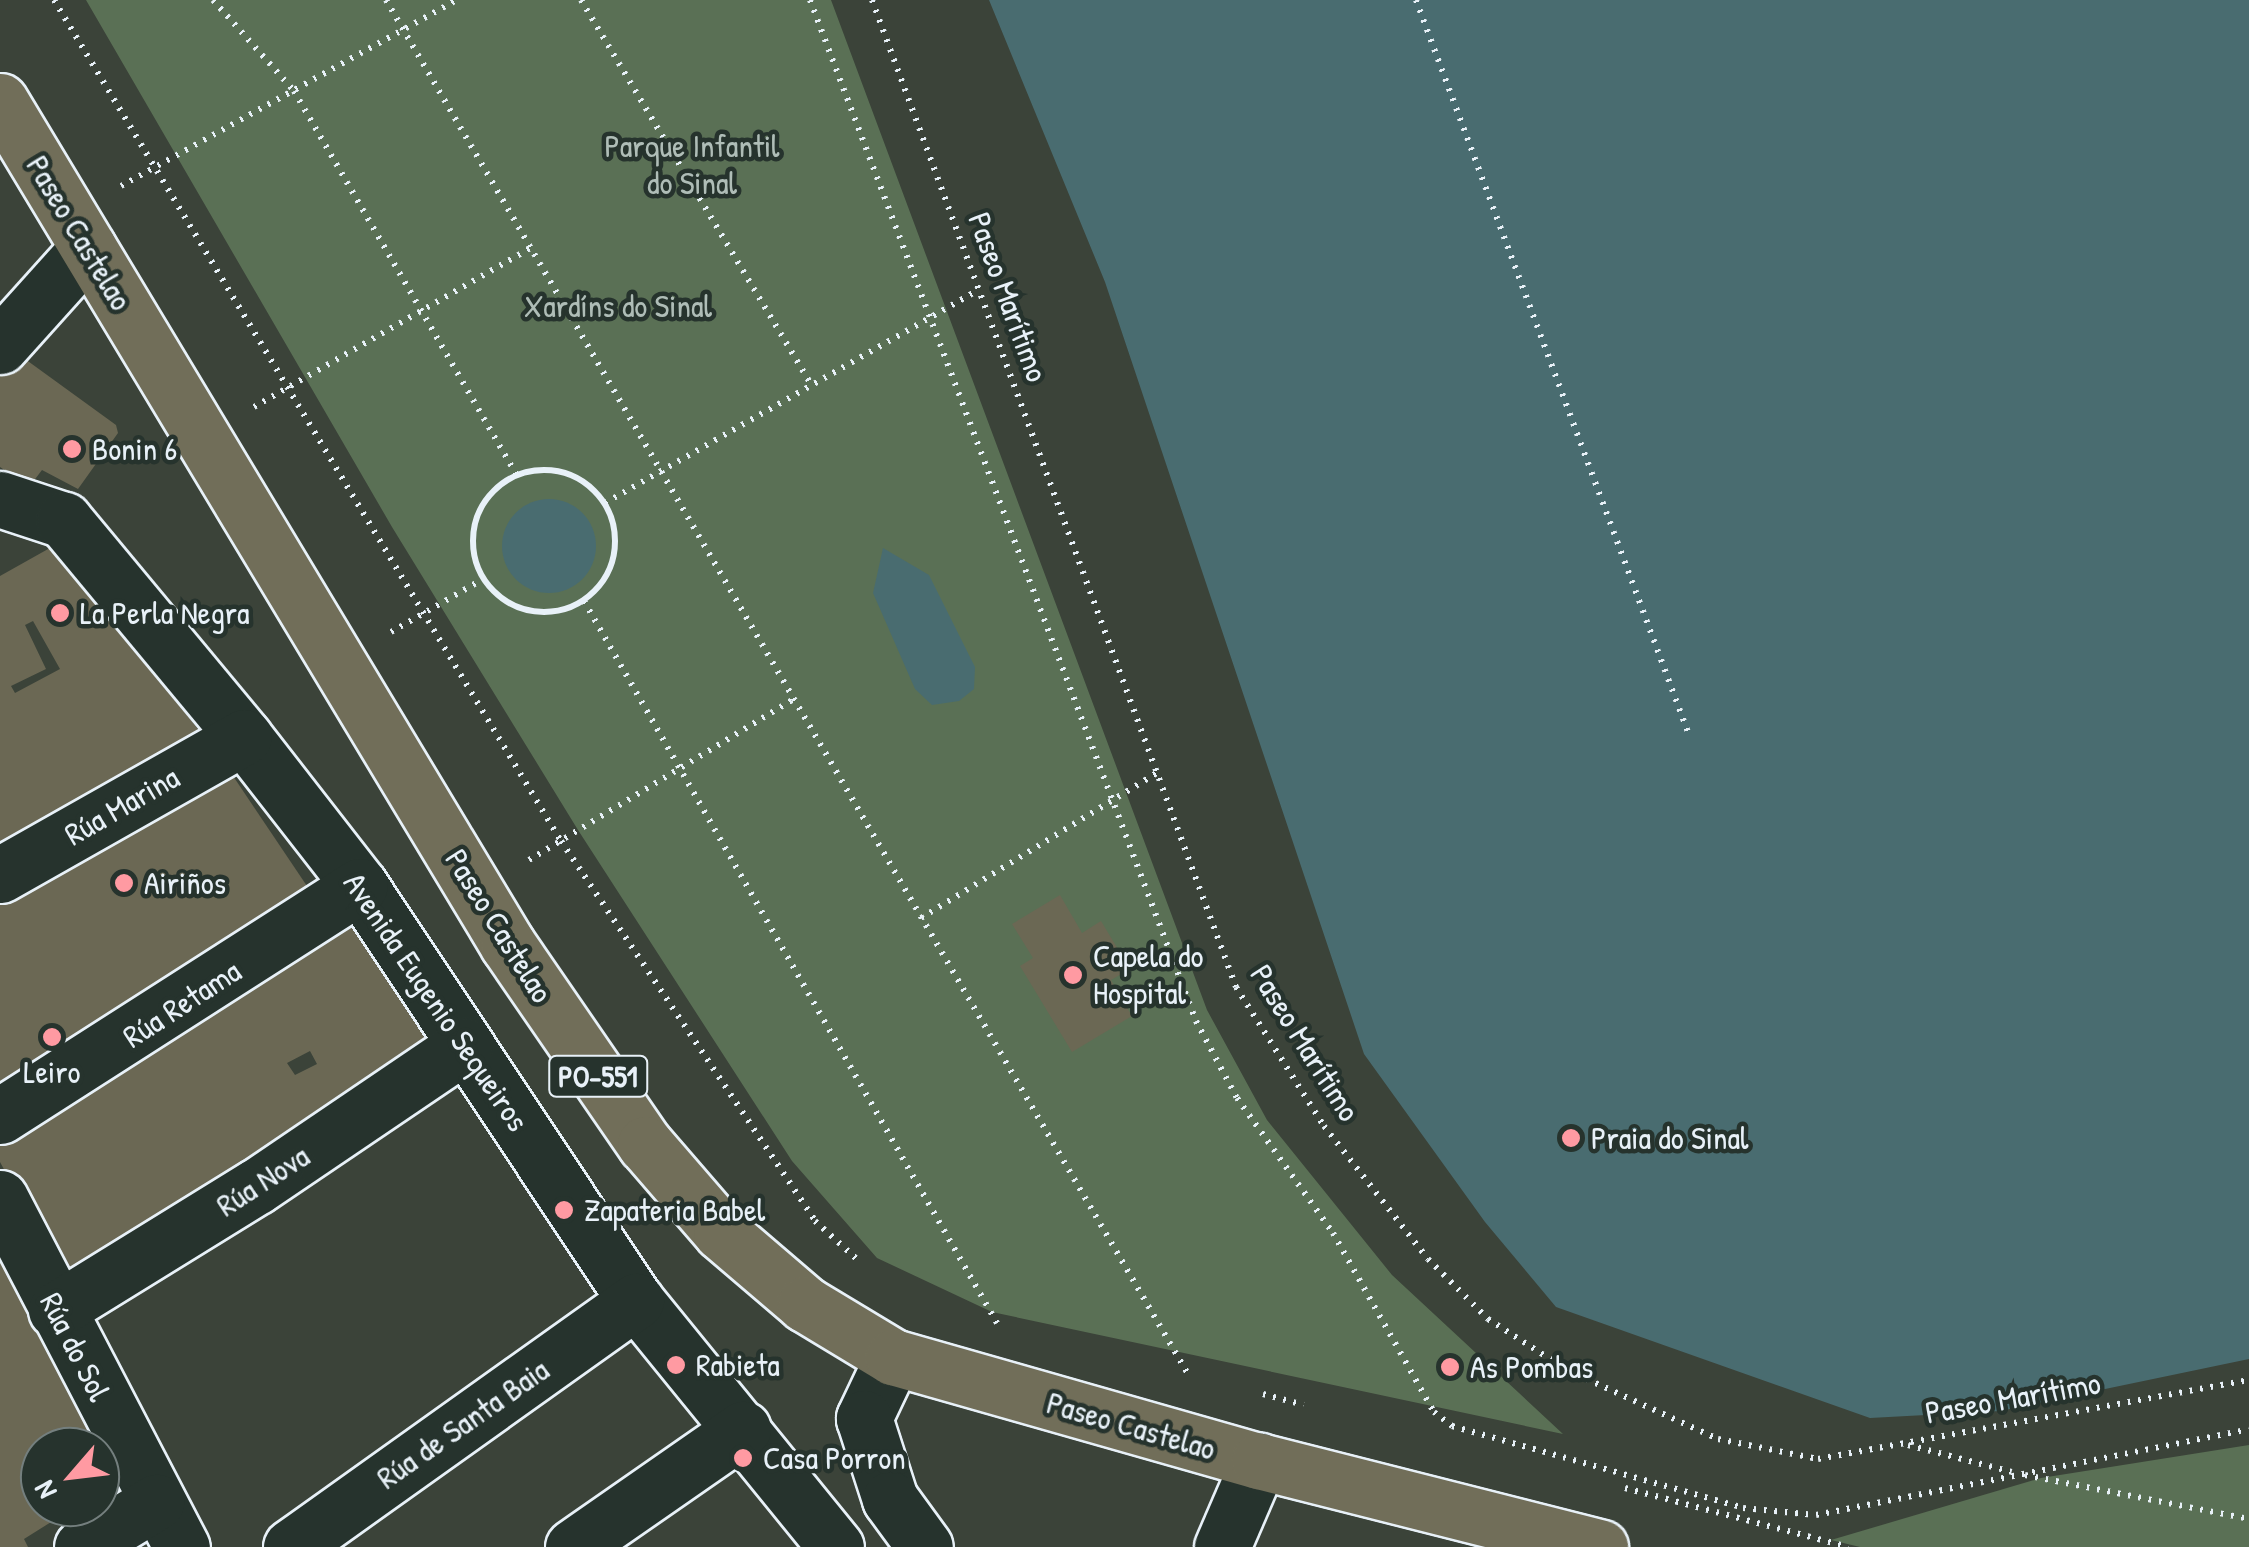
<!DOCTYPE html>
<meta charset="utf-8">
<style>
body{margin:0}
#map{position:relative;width:2249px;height:1547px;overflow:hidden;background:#3b4339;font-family:"Patrick Hand",sans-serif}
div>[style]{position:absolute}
.green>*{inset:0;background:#5a7055}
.water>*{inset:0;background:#496c70}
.round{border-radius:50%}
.building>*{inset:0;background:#6b6854}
.path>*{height:6px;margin-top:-3px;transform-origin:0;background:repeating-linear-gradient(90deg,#e8f1f8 0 2.5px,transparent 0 10.5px)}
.path>.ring{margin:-3px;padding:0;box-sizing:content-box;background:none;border:6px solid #e8f1f8;border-radius:50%}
.roads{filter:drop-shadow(2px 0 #e8f1f8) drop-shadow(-2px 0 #e8f1f8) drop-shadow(0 2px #e8f1f8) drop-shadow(0 -2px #e8f1f8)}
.street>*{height:55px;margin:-27.5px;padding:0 27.5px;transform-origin:27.5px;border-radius:27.5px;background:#26332d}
.primary>*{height:55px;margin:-27.5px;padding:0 27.5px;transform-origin:27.5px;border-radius:27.5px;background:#716e59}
.dots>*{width:28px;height:28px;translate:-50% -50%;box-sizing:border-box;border:5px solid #26332d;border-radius:50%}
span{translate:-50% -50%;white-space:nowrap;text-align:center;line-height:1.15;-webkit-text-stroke:9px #26332d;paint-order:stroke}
.shield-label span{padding:2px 8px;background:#26332d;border:2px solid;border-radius:8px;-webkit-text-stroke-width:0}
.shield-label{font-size:30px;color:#e8f1f8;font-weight:700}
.park-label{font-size:32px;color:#afbdb7}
.street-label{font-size:32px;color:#e8f1f8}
.poi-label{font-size:32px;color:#e8f1f8}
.left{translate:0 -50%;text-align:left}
.north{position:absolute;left:20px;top:1427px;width:100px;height:100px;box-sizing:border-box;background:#26332d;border:2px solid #747f7e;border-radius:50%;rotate:242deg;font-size:28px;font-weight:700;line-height:40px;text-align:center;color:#e8f1f8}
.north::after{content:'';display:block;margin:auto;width:35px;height:45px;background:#ff9aa2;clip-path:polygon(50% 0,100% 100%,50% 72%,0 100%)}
</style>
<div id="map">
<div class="green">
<div style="clip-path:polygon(86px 0,831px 0,1207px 1010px,1267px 1120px,1392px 1275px,1563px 1434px,992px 1312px,877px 1258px,792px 1161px,578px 830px,392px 527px)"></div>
<div style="clip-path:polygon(2249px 1445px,2249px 1547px,1860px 1547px,1831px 1540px,2041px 1478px)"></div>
</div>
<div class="water">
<div style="clip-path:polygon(989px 0,2249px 0,2249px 1359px,2000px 1411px,1870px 1418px,1556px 1307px,1485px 1222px,1364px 1054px,1105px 282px)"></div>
<div class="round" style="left:502px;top:499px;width:94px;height:94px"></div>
<div style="clip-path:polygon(883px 548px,929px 575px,975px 667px,974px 689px,959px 701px,932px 705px,915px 689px,873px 593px)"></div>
</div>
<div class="building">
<div style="clip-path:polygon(14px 351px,116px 425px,118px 433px,78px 489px,42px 470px,29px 487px,0 467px,0 367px)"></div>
<div style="clip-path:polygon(evenodd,57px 544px,206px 740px,0 858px,0 576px,57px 544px,33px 621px,60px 669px,15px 693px,11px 686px,46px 669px,25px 625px,33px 621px)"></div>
<div style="clip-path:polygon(227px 767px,313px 895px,0 1091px,0 898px)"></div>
<div style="clip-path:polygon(1060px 895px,1082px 933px,1101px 921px,1130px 969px,1111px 980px,1132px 1016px,1072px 1052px,1020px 966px,1033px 958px,1012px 924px)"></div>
<div style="clip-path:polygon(evenodd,352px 921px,440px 1044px,76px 1281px,57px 1267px,0 1162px,0 1143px,352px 921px,310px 1051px,317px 1064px,295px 1075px,287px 1063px,310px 1051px)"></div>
<div style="clip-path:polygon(0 1227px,107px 1434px,92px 1442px,95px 1447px,40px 1447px,40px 1507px,75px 1507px,24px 1539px,28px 1547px,0 1547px)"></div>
<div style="clip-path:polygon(100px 1454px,117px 1481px,100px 1491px)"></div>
</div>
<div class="path">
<div style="left:54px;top:0;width:982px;rotate:58.92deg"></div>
<div style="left:561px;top:841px;width:457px;rotate:56.2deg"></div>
<div style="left:815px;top:1221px;width:59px;rotate:42.3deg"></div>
<div style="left:213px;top:0;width:122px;rotate:48.3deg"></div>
<div style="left:294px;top:91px;width:444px;rotate:59.9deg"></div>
<div style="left:386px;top:0;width:1591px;rotate:59.73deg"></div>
<div style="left:581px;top:0;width:448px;rotate:59.1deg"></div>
<div style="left:810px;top:0;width:1092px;rotate:69.29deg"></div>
<div style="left:1196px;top:1021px;width:87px;rotate:62deg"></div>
<div style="left:1237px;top:1098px;width:166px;rotate:54.6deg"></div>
<div style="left:1333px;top:1233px;width:206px;rotate:60.6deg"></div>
<div style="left:1434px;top:1412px;width:23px;rotate:38deg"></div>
<div style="left:1452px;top:1426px;width:302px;rotate:15.7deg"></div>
<div style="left:1743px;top:1508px;width:73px;rotate:5.5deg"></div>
<div style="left:1816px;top:1515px;width:441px;rotate:-11.2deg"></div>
<div style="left:872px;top:0;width:1052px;rotate:69.76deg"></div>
<div style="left:1236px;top:987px;width:165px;rotate:57.7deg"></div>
<div style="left:1324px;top:1126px;width:169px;rotate:52deg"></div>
<div style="left:1428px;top:1259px;width:85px;rotate:45deg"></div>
<div style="left:1488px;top:1319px;width:94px;rotate:32.8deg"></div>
<div style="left:1567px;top:1370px;width:166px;rotate:24.6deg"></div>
<div style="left:1718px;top:1439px;width:102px;rotate:11.3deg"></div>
<div style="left:1818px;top:1459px;width:438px;rotate:-10.4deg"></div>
<div style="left:1416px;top:0;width:784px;rotate:69.62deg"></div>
<div style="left:121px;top:186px;width:384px;rotate:-29deg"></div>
<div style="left:254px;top:407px;width:319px;rotate:-29.9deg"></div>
<div class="ring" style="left:473px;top:470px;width:136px;height:136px"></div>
<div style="left:605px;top:503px;width:430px;rotate:-29.7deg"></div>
<div style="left:584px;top:601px;width:832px;rotate:60.23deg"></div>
<div style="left:391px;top:632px;width:108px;rotate:-29.9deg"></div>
<div style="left:529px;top:860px;width:310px;rotate:-31.3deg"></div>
<div style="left:921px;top:918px;width:277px;rotate:-31.6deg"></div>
<div style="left:1263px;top:1394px;width:42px;rotate:15deg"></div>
<div style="left:1908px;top:1445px;width:107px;rotate:14.6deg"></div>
<div style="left:2025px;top:1475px;width:228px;rotate:11.1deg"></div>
<div style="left:1625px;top:1488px;width:231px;rotate:14.8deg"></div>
</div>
<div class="roads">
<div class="street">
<div style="left:0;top:346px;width:132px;rotate:-48.1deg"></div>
<div style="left:0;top:499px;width:67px;rotate:18.2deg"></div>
<div style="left:64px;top:520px;width:282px;rotate:50.3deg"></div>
<div style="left:244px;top:737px;width:189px;rotate:52.1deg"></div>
<div style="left:360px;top:886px;width:498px;rotate:56.4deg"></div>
<div style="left:636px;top:1301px;width:317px;rotate:50.9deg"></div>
<div style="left:0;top:875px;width:280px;rotate:-29.5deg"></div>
<div style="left:0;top:1116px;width:427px;rotate:-32.6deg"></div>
<div style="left:0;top:1198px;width:394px;rotate:62.5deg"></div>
<div style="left:56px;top:1310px;width:236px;rotate:-31.7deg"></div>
<div style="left:257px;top:1186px;width:251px;rotate:-34.1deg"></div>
<div style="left:893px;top:1357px;width:68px;rotate:115.4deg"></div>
<div style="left:864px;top:1418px;width:85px;rotate:72.2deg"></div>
<div style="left:890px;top:1499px;width:59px;rotate:53.9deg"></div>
<div style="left:82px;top:1547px;width:87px;rotate:-31.3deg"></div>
<div style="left:291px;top:1547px;width:424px;rotate:-35.5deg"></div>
<div style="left:573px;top:1547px;width:207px;rotate:-34.8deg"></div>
<div style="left:1222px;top:1547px;width:94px;rotate:-66.7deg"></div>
</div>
<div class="primary">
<div style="left:0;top:101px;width:985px;rotate:58.96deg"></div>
<div style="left:508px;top:945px;width:242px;rotate:55.5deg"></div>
<div style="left:645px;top:1144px;width:116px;rotate:49.2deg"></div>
<div style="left:721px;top:1232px;width:111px;rotate:40.6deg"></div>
<div style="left:805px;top:1304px;width:103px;rotate:31.1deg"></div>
<div style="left:893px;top:1357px;width:380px;rotate:15.9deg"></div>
<div style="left:1259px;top:1461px;width:352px;rotate:14.2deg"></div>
</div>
</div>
<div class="dots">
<div style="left:72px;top:449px;background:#ff9aa2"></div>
<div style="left:60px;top:613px;background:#ff9aa2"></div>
<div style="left:124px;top:883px;background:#ff9aa2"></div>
<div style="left:1073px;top:975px;background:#ff9aa2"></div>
<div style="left:52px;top:1037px;background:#ff9aa2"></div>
<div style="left:1571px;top:1138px;background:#ff9aa2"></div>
<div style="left:564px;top:1210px;background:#ff9aa2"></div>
<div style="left:676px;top:1365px;background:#ff9aa2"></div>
<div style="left:1450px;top:1367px;background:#ff9aa2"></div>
<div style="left:743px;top:1458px;background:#ff9aa2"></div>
</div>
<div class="shield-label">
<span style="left:598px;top:1076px">PO-551</span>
</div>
<div class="park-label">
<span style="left:692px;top:165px">Parque Infantil<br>do Sinal</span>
<span style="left:618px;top:306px">Xardíns do Sinal</span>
</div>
<div class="street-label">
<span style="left:79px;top:233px;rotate:59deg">Paseo Castelao</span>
<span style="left:1008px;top:297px;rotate:70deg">Paseo Marítimo</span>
<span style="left:122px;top:806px;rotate:-30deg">Rúa Marina</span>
<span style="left:499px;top:926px;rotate:58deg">Paseo Castelao</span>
<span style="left:436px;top:1002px;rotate:56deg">Avenida Eugenio Sequeiros</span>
<span style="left:182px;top:1004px;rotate:-33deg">Rúa Retama</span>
<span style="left:1305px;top:1043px;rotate:58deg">Paseo Marítimo</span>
<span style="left:263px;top:1181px;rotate:-33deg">Rúa Nova</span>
<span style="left:75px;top:1347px;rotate:63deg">Rúa do Sol</span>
<span style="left:2013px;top:1398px;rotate:-10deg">Paseo Marítimo</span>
<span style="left:463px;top:1424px;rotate:-35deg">Rúa de Santa Baia</span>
<span style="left:1131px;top:1426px;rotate:16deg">Paseo Castelao</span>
</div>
<div class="poi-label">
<span class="left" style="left:92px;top:449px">Bonin 6</span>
<span class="left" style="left:80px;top:613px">La Perla Negra</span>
<span class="left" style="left:144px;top:883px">Airiños</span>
<span class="left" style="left:1093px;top:975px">Capela do<br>Hospital</span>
<span style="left:52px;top:1072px">Leiro</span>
<span class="left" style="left:1591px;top:1138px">Praia do Sinal</span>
<span class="left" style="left:584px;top:1210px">Zapateria Babel</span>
<span class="left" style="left:696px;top:1365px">Rabieta</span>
<span class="left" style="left:1470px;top:1367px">As Pombas</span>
<span class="left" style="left:763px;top:1458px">Casa Porron</span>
</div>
<div class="north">N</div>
</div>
